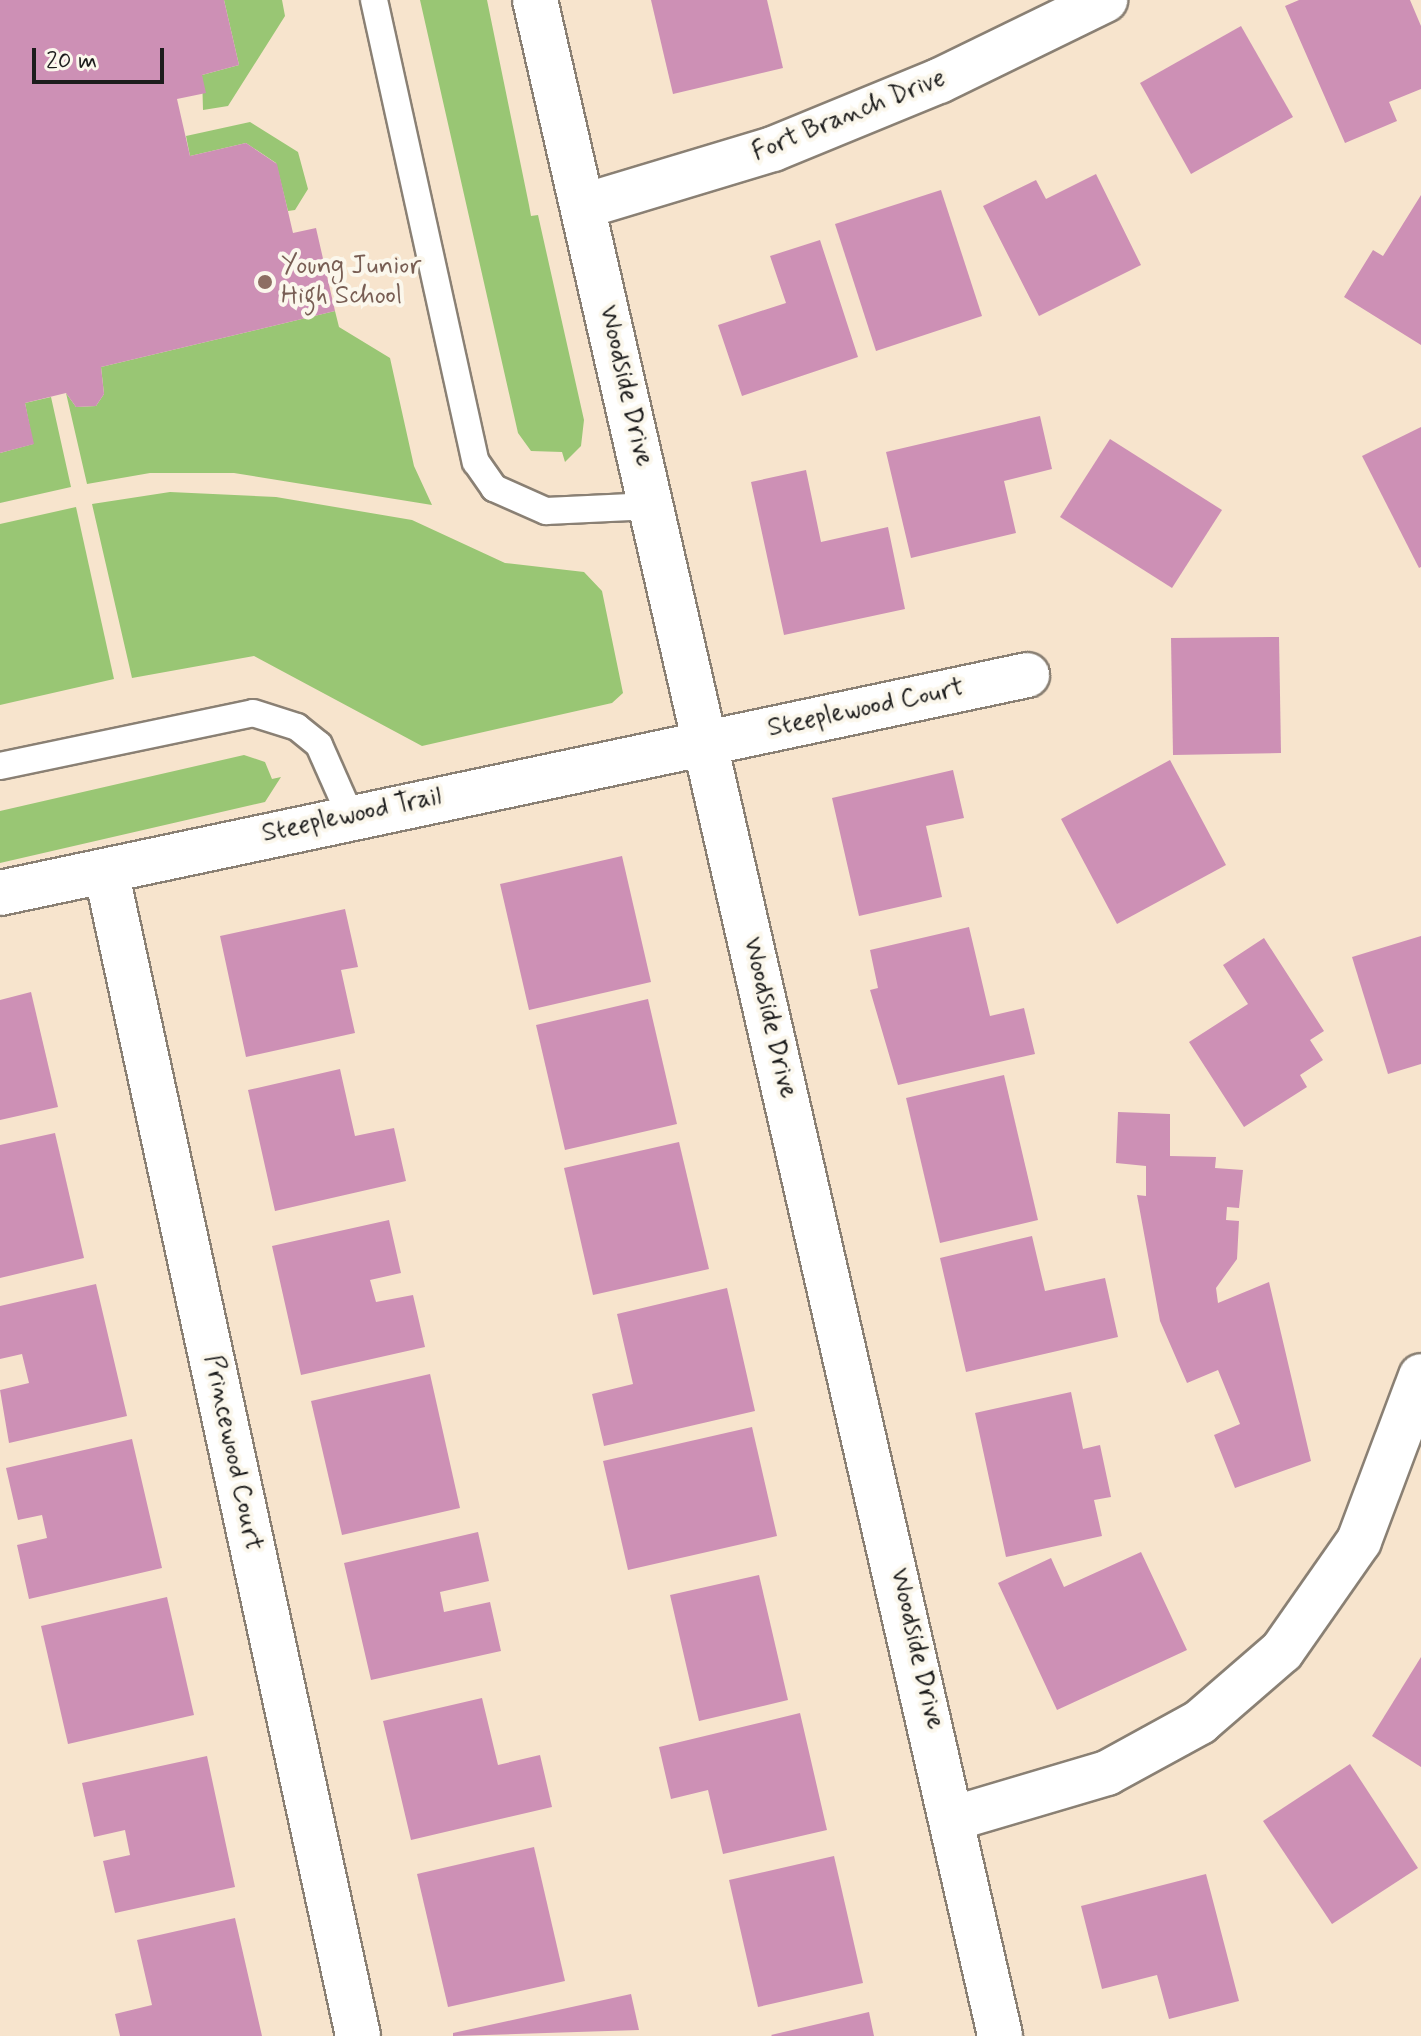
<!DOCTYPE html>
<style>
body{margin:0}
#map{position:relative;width:1421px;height:2036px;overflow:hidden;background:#f7e4cd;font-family:Mynerve,sans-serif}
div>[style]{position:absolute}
.green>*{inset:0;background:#99c674}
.building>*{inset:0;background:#cd90b5}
.roads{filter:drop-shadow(2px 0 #8a8074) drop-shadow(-2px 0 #8a8074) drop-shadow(0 2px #8a8074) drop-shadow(0 -2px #8a8074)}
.service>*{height:26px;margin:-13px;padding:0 13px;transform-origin:13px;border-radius:13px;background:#fff}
.minor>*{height:44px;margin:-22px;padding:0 22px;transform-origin:22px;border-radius:22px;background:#fff}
.tertiary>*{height:44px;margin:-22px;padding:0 22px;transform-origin:22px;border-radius:22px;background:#fff}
.dots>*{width:22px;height:22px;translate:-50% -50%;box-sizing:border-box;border:4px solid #fbf7ec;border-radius:50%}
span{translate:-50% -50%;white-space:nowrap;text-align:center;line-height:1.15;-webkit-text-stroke:8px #fbf7ec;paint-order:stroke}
.street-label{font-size:26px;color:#1c1c1c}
.education-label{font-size:26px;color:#785e54}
.left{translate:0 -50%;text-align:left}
.scale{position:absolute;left:32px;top:48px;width:132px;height:36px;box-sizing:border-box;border:4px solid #1c1c1c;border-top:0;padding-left:10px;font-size:24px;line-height:28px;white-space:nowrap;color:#1c1c1c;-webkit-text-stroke:6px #fbf7ec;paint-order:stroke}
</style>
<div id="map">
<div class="green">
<div style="clip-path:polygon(224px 0,282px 0,285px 16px,228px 106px,203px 110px,202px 75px,239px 65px)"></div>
<div style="clip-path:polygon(420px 0,487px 0,529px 205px,531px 216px,538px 215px,584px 420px,581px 446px,565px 462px,562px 452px,531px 451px,518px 433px)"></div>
<div style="clip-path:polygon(250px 122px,298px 152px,308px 189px,295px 210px,288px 211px,276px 163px,246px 143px,190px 156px,186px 136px)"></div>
<div style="clip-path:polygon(335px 311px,339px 327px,390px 358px,414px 466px,432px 505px,234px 473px,150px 473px,87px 484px,66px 393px,76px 407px,96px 406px,104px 394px,101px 367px)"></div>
<div style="clip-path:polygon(51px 397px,71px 487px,0 503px,0 453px,33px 444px,25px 403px)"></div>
<div style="clip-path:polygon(170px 492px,276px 497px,412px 520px,505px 563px,584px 572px,602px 591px,623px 693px,612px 703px,422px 746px,254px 656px,132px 678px,92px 504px)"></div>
<div style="clip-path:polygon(76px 507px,114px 679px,0 705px,0 524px)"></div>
<div style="clip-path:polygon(244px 755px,265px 762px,272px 779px,281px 777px,265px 802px,0 863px,0 811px)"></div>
</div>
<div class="building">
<div style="clip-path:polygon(0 0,224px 0,239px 65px,202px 75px,206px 93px,177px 99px,190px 156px,246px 143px,277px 164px,293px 233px,316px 228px,335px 311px,101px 367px,104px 394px,96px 406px,76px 407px,66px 393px,25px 403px,34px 444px,0 453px)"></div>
<div style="clip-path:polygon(651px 0,767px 0,783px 68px,673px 94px)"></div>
<div style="clip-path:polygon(1299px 0,1410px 0,1421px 26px,1421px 89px,1389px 102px,1397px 121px,1345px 143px,1285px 6px)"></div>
<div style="clip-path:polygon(1241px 26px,1293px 117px,1191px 174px,1140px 83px)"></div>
<div style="clip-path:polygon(1096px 174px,1141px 265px,1039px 316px,983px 206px,1036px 180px,1046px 199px)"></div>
<div style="clip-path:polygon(941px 190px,982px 316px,876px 351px,835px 224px)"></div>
<div style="clip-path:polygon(1421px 195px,1421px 345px,1344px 297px,1373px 250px,1383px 256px)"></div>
<div style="clip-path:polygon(820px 240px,858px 357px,742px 396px,718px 325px,786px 303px,770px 256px)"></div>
<div style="clip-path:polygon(1040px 416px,1052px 469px,1004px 481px,1016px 533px,911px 558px,886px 452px)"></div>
<div style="clip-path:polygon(1421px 427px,1421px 567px,1419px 568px,1362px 456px)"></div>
<div style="clip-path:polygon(1110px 439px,1222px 510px,1172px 588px,1060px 517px)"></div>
<div style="clip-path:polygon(806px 470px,821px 542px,888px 527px,905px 609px,784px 635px,751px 482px)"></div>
<div style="clip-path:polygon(1279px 637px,1281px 753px,1173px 755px,1171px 638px)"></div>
<div style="clip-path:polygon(1170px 760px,1226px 865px,1117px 924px,1061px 819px)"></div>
<div style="clip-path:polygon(953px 770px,964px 818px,926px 826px,942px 897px,859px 916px,832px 798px)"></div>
<div style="clip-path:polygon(622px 856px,651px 982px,529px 1010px,500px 884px)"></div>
<div style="clip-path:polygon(345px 909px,358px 967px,341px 970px,355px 1033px,246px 1057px,220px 936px)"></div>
<div style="clip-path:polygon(969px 927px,990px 1016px,1024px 1008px,1035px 1054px,898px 1085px,870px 990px,878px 988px,870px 950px)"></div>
<div style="clip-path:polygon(1421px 936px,1421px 1064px,1388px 1074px,1352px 957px)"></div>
<div style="clip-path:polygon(1264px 938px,1324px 1031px,1310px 1040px,1323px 1060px,1300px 1075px,1307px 1087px,1244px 1127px,1189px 1042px,1248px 1004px,1223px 965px)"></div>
<div style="clip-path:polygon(31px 992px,58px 1107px,0 1120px,0 1000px)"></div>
<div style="clip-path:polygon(648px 999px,677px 1124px,565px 1150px,536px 1025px)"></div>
<div style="clip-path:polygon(340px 1069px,355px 1136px,394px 1128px,406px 1181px,275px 1211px,248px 1090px)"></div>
<div style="clip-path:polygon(1004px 1075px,1038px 1220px,940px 1243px,906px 1098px)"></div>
<div style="clip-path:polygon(1118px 1112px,1170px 1114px,1170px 1156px,1216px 1157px,1215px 1168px,1243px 1170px,1239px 1208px,1227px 1207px,1226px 1220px,1239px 1221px,1237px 1259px,1216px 1288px,1218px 1303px,1269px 1282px,1311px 1461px,1235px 1488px,1214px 1435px,1240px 1424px,1218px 1370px,1187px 1383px,1160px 1321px,1137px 1195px,1146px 1196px,1146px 1166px,1116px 1163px)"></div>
<div style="clip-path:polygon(55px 1133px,84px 1258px,0 1278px,0 1145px)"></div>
<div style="clip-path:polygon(679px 1142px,709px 1269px,593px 1295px,564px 1168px)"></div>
<div style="clip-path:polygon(389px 1220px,401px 1273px,370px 1280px,376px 1302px,413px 1295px,425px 1347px,301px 1375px,272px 1246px)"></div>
<div style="clip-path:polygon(1032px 1236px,1045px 1291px,1105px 1278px,1118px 1337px,966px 1372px,940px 1258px)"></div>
<div style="clip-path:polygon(96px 1284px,127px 1416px,9px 1443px,0 1390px,29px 1383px,22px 1354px,0 1359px,0 1306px)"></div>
<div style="clip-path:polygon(727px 1288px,755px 1411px,604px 1446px,592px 1394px,633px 1384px,617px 1314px)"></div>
<div style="clip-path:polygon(430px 1374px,460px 1508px,342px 1535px,311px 1401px)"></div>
<div style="clip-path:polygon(1071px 1392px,1083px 1449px,1100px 1445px,1111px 1497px,1094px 1500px,1102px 1536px,1006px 1557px,975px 1413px)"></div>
<div style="clip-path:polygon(752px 1427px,777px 1536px,628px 1570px,603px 1461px)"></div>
<div style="clip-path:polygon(132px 1439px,162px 1568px,29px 1599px,17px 1545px,47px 1538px,42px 1515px,18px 1520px,6px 1468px)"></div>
<div style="clip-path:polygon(478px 1532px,489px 1581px,440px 1592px,444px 1612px,490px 1602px,501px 1651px,371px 1680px,344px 1563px)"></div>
<div style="clip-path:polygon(1141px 1552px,1187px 1650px,1057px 1710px,998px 1583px,1051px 1558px,1064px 1587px)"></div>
<div style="clip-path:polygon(759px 1575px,788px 1700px,699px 1721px,670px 1595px)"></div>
<div style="clip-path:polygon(167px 1597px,194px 1715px,68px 1744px,41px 1626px)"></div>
<div style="clip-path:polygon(1421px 1657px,1421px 1767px,1372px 1736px)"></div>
<div style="clip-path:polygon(482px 1698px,498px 1765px,540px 1755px,552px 1807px,411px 1840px,383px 1721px)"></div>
<div style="clip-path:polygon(800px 1713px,827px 1830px,723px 1854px,708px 1790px,671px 1799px,659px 1747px)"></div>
<div style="clip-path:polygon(207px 1756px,235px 1887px,115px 1913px,103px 1861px,130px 1855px,125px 1830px,94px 1837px,82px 1783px)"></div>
<div style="clip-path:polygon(1350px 1764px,1418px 1868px,1332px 1924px,1263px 1821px)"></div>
<div style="clip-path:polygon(534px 1847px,565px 1981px,448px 2007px,417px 1874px)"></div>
<div style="clip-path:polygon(834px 1856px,863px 1983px,758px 2007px,729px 1880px)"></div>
<div style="clip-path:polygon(1206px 1874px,1239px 2001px,1169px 2019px,1157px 1975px,1102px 1989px,1081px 1906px)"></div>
<div style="clip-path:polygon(235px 1918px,262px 2036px,120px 2036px,115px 2014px,152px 2005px,137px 1940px)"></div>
<div style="clip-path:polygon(631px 1994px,639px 2030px,453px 2036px,453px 2033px)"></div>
<div style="clip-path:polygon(869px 2012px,874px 2036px,772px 2036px,771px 2035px)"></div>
</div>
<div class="roads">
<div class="service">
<div style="left:374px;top:0;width:473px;rotate:77.6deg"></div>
<div style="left:476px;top:462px;width:32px;rotate:55deg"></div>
<div style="left:494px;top:488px;width:57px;rotate:23.9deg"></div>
<div style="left:546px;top:511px;width:106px;rotate:-2.7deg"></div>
<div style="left:0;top:766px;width:258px;rotate:-11.8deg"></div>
<div style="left:253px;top:713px;width:46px;rotate:17.7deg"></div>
<div style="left:297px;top:727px;width:28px;rotate:39deg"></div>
<div style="left:319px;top:745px;width:77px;rotate:66.1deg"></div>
</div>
<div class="minor">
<div style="left:584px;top:206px;width:197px;rotate:-16.8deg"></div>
<div style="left:773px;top:149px;width:179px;rotate:-22.3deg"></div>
<div style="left:939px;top:81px;width:185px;rotate:-26deg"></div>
<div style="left:106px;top:871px;width:1192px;rotate:77.79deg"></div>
<div style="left:0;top:893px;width:1050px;rotate:-11.98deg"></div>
<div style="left:955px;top:1818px;width:159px;rotate:-16.5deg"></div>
<div style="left:1107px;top:1773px;width:106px;rotate:-28.7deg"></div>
<div style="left:1200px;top:1722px;width:108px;rotate:-40.9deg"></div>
<div style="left:1282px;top:1651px;width:134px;rotate:-55deg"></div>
<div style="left:1359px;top:1541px;width:176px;rotate:-69.4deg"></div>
</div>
<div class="tertiary">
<div style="left:535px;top:0;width:2088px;rotate:77.13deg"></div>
</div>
</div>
<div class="dots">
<div style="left:265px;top:282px;background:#8d6e63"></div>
</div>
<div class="street-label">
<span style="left:849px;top:116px;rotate:-22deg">Fort Branch Drive</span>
<span style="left:625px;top:386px;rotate:77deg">Woodside Drive</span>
<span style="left:866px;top:709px;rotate:-12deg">Steeplewood Court</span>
<span style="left:352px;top:816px;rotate:-12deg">Steeplewood Trail</span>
<span style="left:769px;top:1018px;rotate:77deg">Woodside Drive</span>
<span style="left:232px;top:1453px;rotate:78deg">Princewood Court</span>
<span style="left:916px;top:1649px;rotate:77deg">Woodside Drive</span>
</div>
<div class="education-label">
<span class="left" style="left:281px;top:282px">Young Junior<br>High School</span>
</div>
<div class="scale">20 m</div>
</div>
